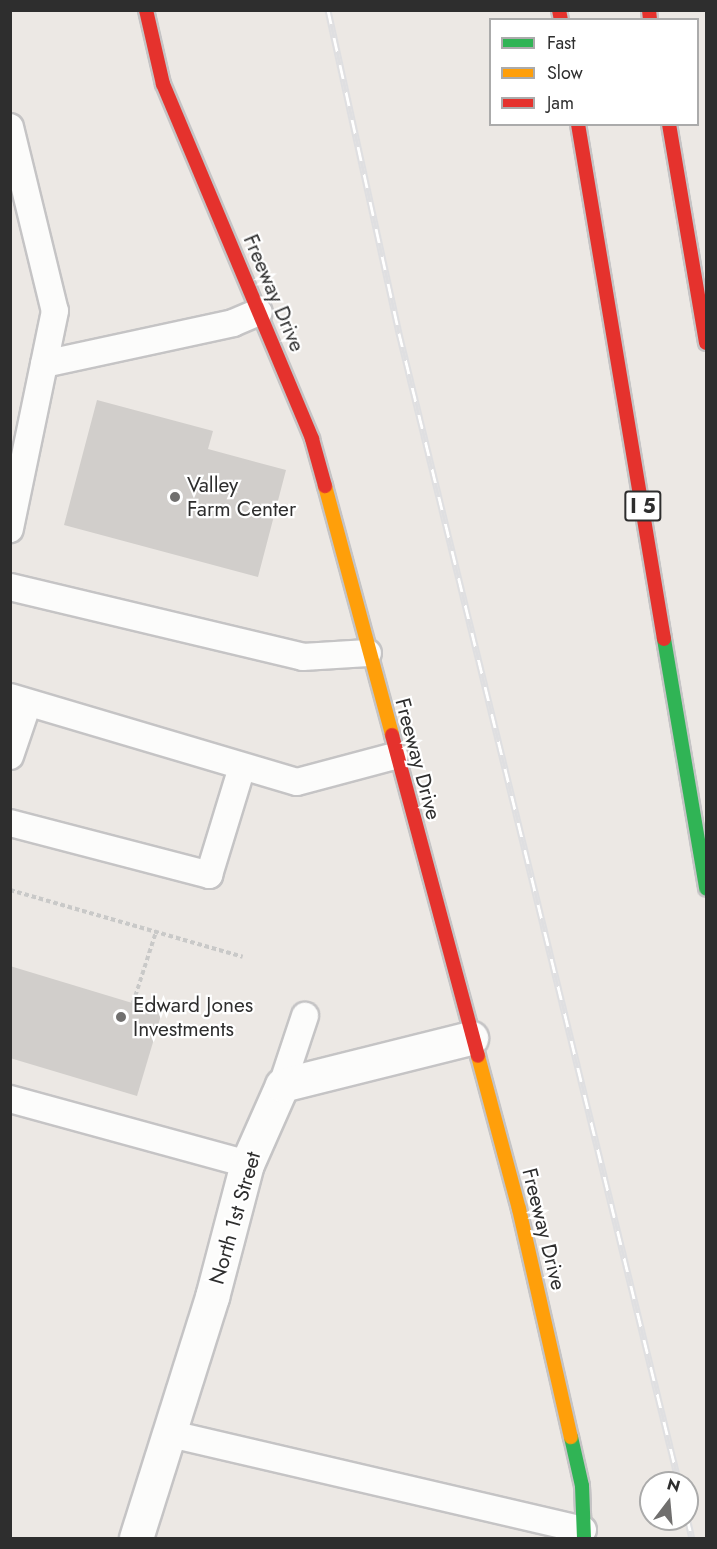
<!DOCTYPE html>
<style>
body{margin:0}
#map{position:relative;width:717px;height:1549px;overflow:hidden;background:#ece8e4;font-family:Jost,sans-serif}
div>[style]{position:absolute}
.building>*{inset:0;background:#d1cecb}
.path>*{height:4px;margin-top:-2px;transform-origin:0;background:repeating-linear-gradient(90deg,#c9c9c8 0 4.5px,transparent 0 7.5px)}
.roads{filter:drop-shadow(2px 0 #c5c4c5) drop-shadow(-2px 0 #c5c4c5) drop-shadow(0 2px #c5c4c5) drop-shadow(0 -2px #c5c4c5)}
.lane>*{height:26px;margin:-13px;padding:0 13px;transform-origin:13px;border-radius:13px;background:#fcfcfb}
.street>*{height:33px;margin:-16.5px;padding:0 16.5px;transform-origin:16.5px;border-radius:16.5px;background:#fcfcfb}
.fast>*{height:14px;margin:-7px;padding:0 7px;transform-origin:7px;border-radius:7px;background:#30b455}
.slow>*{height:14px;margin:-7px;padding:0 7px;transform-origin:7px;border-radius:7px;background:#ff9f0a}
.jam>*{height:14px;margin:-7px;padding:0 7px;transform-origin:7px;border-radius:7px;background:#e5322d}
.rail>*{height:7px;margin-top:-3.5px;transform-origin:0;background:repeating-linear-gradient(90deg,#fff 0 14px,#dfdfe1 0 28px);box-sizing:border-box;border-block:2px solid #dfdfe1}
.dots>*{width:16px;height:16px;translate:-50% -50%;box-sizing:border-box;border:3px solid #fff;border-radius:50%}
span{translate:-50% -50%;white-space:nowrap;text-align:center;line-height:1.15;-webkit-text-stroke:4.5px #fff;paint-order:stroke}
.shield-label span{padding:2px 4px;background:#fff;border:2px solid;border-radius:4px;-webkit-text-stroke-width:0}
.shield-label{font-size:20px;color:#2e2e2e;font-weight:700}
.street-label{font-size:21px;color:#2e2e2e}
.poi-label{font-size:21px;color:#2e2e2e}
.left{translate:0 -50%;text-align:left}
.frame{position:absolute;inset:0;border:12px solid #2e2e2e;pointer-events:none}
.legend{position:absolute;left:489px;top:18px;width:210px;height:108px;box-sizing:border-box;background:#fff;border:2px solid #ababab;margin:0;padding:8px 10px;list-style:none;font-size:18px;color:#2e2e2e}
.legend li{display:flex;align-items:center;gap:12px;height:30px}
.legend b{width:30px;border:2px solid #ababab}
.north{position:absolute;left:639px;top:1471px;width:60px;height:60px;box-sizing:border-box;background:#fff;border:2px solid #ababab;border-radius:50%;rotate:16deg;font-size:16px;font-weight:700;line-height:24px;text-align:center;color:#2e2e2e}
.north::after{content:'';display:block;margin:auto;width:21px;height:27px;background:#706f6e;clip-path:polygon(50% 0,100% 100%,50% 72%,0 100%)}
</style>
<div id="map">
<div class="building">
<div style="clip-path:polygon(97px 400px,213px 431px,208px 449px,286px 470px,258px 577px,64px 525px)"></div>
<div style="clip-path:polygon(10px 966px,162px 1012px,137px 1096px,10px 1058px)"></div>
</div>
<div class="path">
<div style="left:10px;top:890px;width:242px;rotate:16deg"></div>
<div style="left:133px;top:1003px;width:75px;rotate:-72.1deg"></div>
</div>
<div class="roads">
<div class="lane">
<div style="left:10px;top:127px;width:189px;rotate:76.3deg"></div>
<div style="left:55px;top:311px;width:223px;rotate:101.7deg"></div>
<div style="left:44px;top:364px;width:193px;rotate:-12.2deg"></div>
<div style="left:233px;top:323px;width:28px;rotate:-23deg"></div>
<div style="left:10px;top:587px;width:301px;rotate:13.4deg"></div>
<div style="left:303px;top:657px;width:65px;rotate:-3.5deg"></div>
<div style="left:10px;top:697px;width:299px;rotate:16.5deg"></div>
<div style="left:297px;top:782px;width:101px;rotate:-14.9deg"></div>
<div style="left:10px;top:756px;width:56px;rotate:-71.2deg"></div>
<div style="left:10px;top:823px;width:206px;rotate:14.6deg"></div>
<div style="left:209px;top:875px;width:113px;rotate:-73deg"></div>
<div style="left:282px;top:1085px;width:73px;rotate:-71.6deg"></div>
<div style="left:10px;top:1099px;width:246px;rotate:15.3deg"></div>
<div style="left:171px;top:1434px;width:423px;rotate:13.1deg"></div>
</div>
<div class="street">
<div style="left:136px;top:1538px;width:253px;rotate:-72.5deg"></div>
<div style="left:212px;top:1297px;width:138px;rotate:-75.3deg"></div>
<div style="left:247px;top:1164px;width:86px;rotate:-66.1deg"></div>
<div style="left:282px;top:1085px;width:195px;rotate:-14deg"></div>
</div>
<div class="fast">
<div style="left:664px;top:639px;width:253px;rotate:80.4deg"></div>
<div style="left:571px;top:1437px;width:50px;rotate:77.3deg"></div>
<div style="left:582px;top:1486px;width:52px;rotate:87.8deg"></div>
</div>
<div class="slow">
<div style="left:325px;top:486px;width:258px;rotate:74.9deg"></div>
<div style="left:478px;top:1056px;width:158px;rotate:75deg"></div>
<div style="left:519px;top:1209px;width:234px;rotate:77.2deg"></div>
</div>
<div class="jam">
<div style="left:146px;top:10px;width:76px;rotate:77.1deg"></div>
<div style="left:163px;top:84px;width:385px;rotate:67.2deg"></div>
<div style="left:312px;top:439px;width:49px;rotate:74.5deg"></div>
<div style="left:559px;top:10px;width:10px;rotate:79deg"></div>
<div style="left:649px;top:10px;width:10px;rotate:84deg"></div>
<div style="left:578px;top:124px;width:522px;rotate:80.52deg"></div>
<div style="left:669px;top:124px;width:222px;rotate:80.4deg"></div>
<div style="left:392px;top:735px;width:332px;rotate:75deg"></div>
</div>
</div>
<div class="rail">
<div style="left:328px;top:10px;width:331px;rotate:77.6deg"></div>
<div style="left:399px;top:333px;width:1184px;rotate:76.32deg"></div>
<div style="left:687px;top:1517px;width:22px;rotate:77deg"></div>
</div>
<div class="dots">
<div style="left:175px;top:497px;background:#706f6e"></div>
<div style="left:121px;top:1017px;background:#706f6e"></div>
</div>
<div class="shield-label">
<span style="left:643px;top:506px">I 5</span>
</div>
<div class="street-label">
<span style="left:274px;top:293px;rotate:67deg">Freeway Drive</span>
<span style="left:418px;top:759px;rotate:75deg">Freeway Drive</span>
<span style="left:235px;top:1218px;rotate:-74deg">North 1st Street</span>
<span style="left:544px;top:1229px;rotate:76deg">Freeway Drive</span>
</div>
<div class="poi-label">
<span class="left" style="left:187px;top:497px">Valley<br>Farm Center</span>
<span class="left" style="left:133px;top:1017px">Edward Jones<br>Investments</span>
</div>
<div class="frame"></div>
<ul class="legend">
<li><b style="height:8px;background:#30b455"></b>Fast</li>
<li><b style="height:8px;background:#ff9f0a"></b>Slow</li>
<li><b style="height:8px;background:#e5322d"></b>Jam</li>
</ul>
<div class="north">N</div>
</div>
